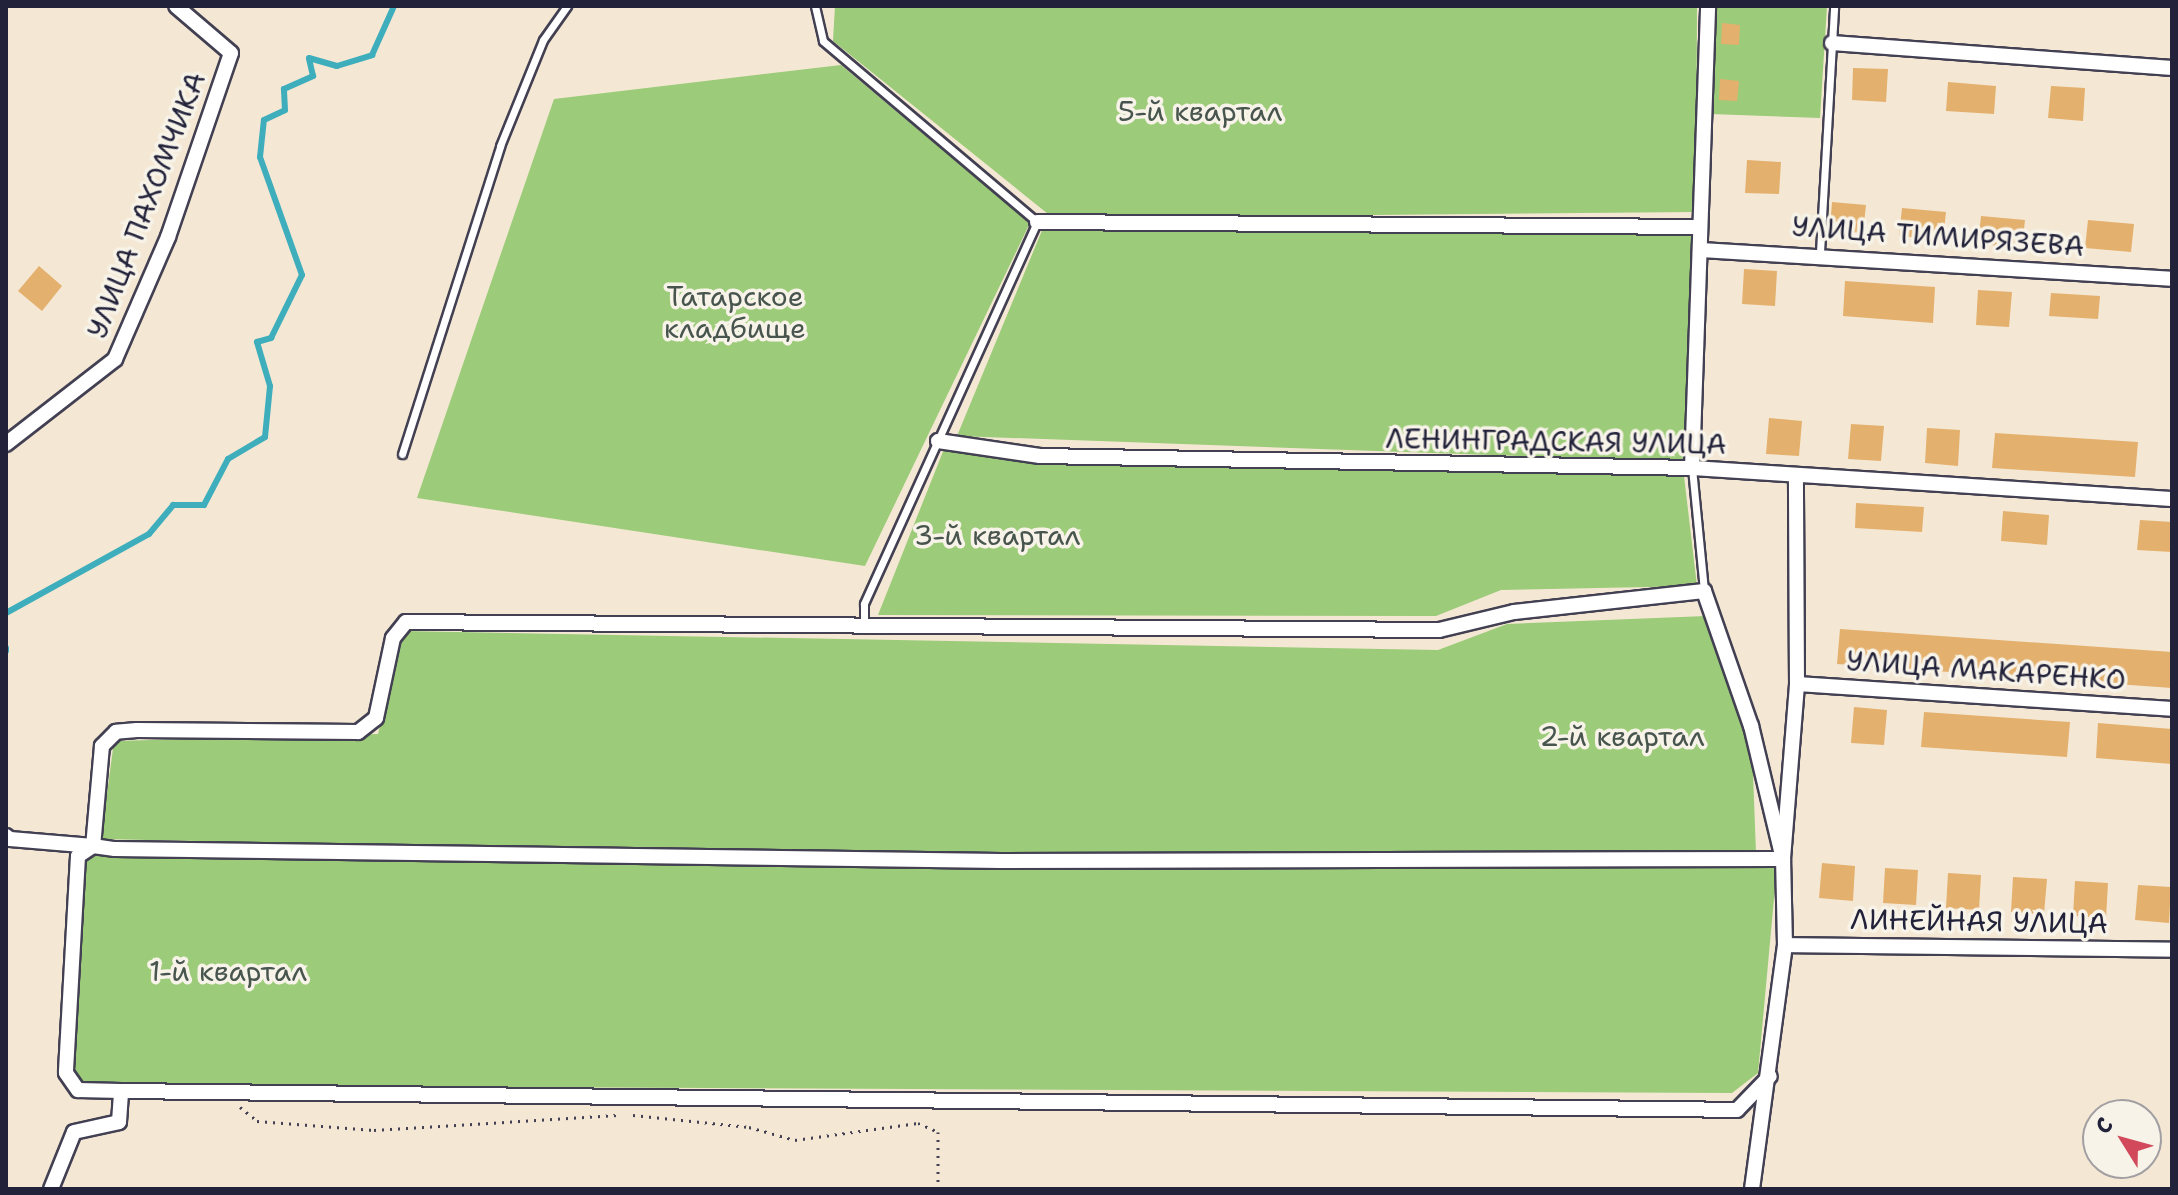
<!DOCTYPE html>
<meta charset="utf-8">
<style>
body{margin:0}
#map{position:relative;width:2178px;height:1195px;overflow:hidden;background:#f4e8d4;font-family:"Shantell Sans",sans-serif}
div>[style]{position:absolute}
.green>*{inset:0;background:#9ccb79}
.stream>*{height:6px;margin:-3px;padding:0 3px;transform-origin:3px;border-radius:3px;background:#3faebc}
.building>*{inset:0;background:#e4b06d}
.path>*{height:3px;margin-top:-1.5px;transform-origin:0;background:repeating-linear-gradient(90deg,#424052 0 2px,transparent 0 8px)}
.roads{filter:drop-shadow(2px 0 #424052) drop-shadow(-2px 0 #424052) drop-shadow(0 2px #424052) drop-shadow(0 -2px #424052)}
.lane>*{height:7px;margin:-3.5px;padding:0 3.5px;transform-origin:3.5px;border-radius:3.5px;background:#fff}
.street>*{height:14px;margin:-7px;padding:0 7px;transform-origin:7px;border-radius:7px;background:#fff}
span{translate:-50% -50%;white-space:nowrap;text-align:center;line-height:1.15;-webkit-text-stroke:7px #f7f3e8;paint-order:stroke}
.park-label{font-size:28px;color:#47554e}
.street-label{font-size:28px;color:#22223b}
.frame{position:absolute;inset:0;border:8px solid #22223b;pointer-events:none}
.north{position:absolute;left:2082px;top:1099px;width:80px;height:80px;box-sizing:border-box;background:#f7f3e8;border:2px solid #a29fa3;border-radius:50%;rotate:307deg;font-size:22px;font-weight:700;line-height:32px;text-align:center;color:#22223b}
.north::after{content:'';display:block;margin:auto;width:28px;height:36px;background:#d1495b;clip-path:polygon(50% 0,100% 100%,50% 72%,0 100%)}
</style>
<div id="map">
<div class="green">
<div style="clip-path:polygon(835px 6px,1697px 6px,1696px 212px,1053px 218px,833px 41px)"></div>
<div style="clip-path:polygon(1713px 6px,1827px 6px,1820px 118px,1710px 114px)"></div>
<div style="clip-path:polygon(841px 65px,1030px 223px,865px 566px,417px 498px,554px 99px)"></div>
<div style="clip-path:polygon(1043px 228px,1692px 233px,1686px 462px,957px 436px)"></div>
<div style="clip-path:polygon(944px 449px,1042px 462px,1684px 476px,1697px 586px,1501px 590px,1436px 616px,878px 615px)"></div>
<div style="clip-path:polygon(1706px 616px,1752px 746px,1756px 853px,781px 853px,101px 839px,114px 741px,378px 734px,403px 631px,1438px 650px,1507px 624px)"></div>
<div style="clip-path:polygon(85px 855px,782px 864px,1777px 866px,1758px 1073px,1732px 1093px,71px 1085px)"></div>
</div>
<div class="stream">
<div style="left:6px;top:613px;width:163px;rotate:-28.9deg"></div>
<div style="left:149px;top:534px;width:38px;rotate:-50deg"></div>
<div style="left:173px;top:505px;width:31px"></div>
<div style="left:204px;top:505px;width:52px;rotate:-62.4deg"></div>
<div style="left:228px;top:459px;width:43px;rotate:-30.7deg"></div>
<div style="left:265px;top:437px;width:51px;rotate:-84.4deg"></div>
<div style="left:270px;top:386px;width:46px;rotate:-106.5deg"></div>
<div style="left:257px;top:342px;width:15px;rotate:-16deg"></div>
<div style="left:271px;top:338px;width:70px;rotate:-63.8deg"></div>
<div style="left:302px;top:275px;width:125px;rotate:-109.6deg"></div>
<div style="left:260px;top:157px;width:37px;rotate:-84deg"></div>
<div style="left:264px;top:120px;width:23px;rotate:-25deg"></div>
<div style="left:285px;top:110px;width:21px;rotate:-93deg"></div>
<div style="left:284px;top:89px;width:32px;rotate:-24deg"></div>
<div style="left:313px;top:76px;width:18px;rotate:-103deg"></div>
<div style="left:309px;top:58px;width:29px;rotate:16deg"></div>
<div style="left:337px;top:66px;width:37px;rotate:-17deg"></div>
<div style="left:372px;top:55px;width:54px;rotate:-65.8deg"></div>
<div style="left:6px;top:648px;width:3px;rotate:90deg"></div>
</div>
<div class="building">
<div style="clip-path:polygon(1722px 23px,1740px 25px,1739px 45px,1721px 44px)"></div>
<div style="clip-path:polygon(1853px 68px,1888px 69px,1886px 102px,1852px 100px)"></div>
<div style="clip-path:polygon(1720px 79px,1739px 81px,1737px 101px,1719px 100px)"></div>
<div style="clip-path:polygon(1948px 82px,1996px 86px,1994px 114px,1946px 111px)"></div>
<div style="clip-path:polygon(2051px 86px,2085px 88px,2083px 121px,2048px 118px)"></div>
<div style="clip-path:polygon(1747px 160px,1781px 162px,1779px 194px,1745px 193px)"></div>
<div style="clip-path:polygon(1832px 202px,1866px 205px,1863px 233px,1830px 230px)"></div>
<div style="clip-path:polygon(1902px 208px,1946px 212px,1943px 240px,1899px 236px)"></div>
<div style="clip-path:polygon(1981px 216px,2025px 220px,2022px 248px,1978px 244px)"></div>
<div style="clip-path:polygon(2088px 220px,2134px 224px,2131px 252px,2085px 248px)"></div>
<div style="clip-path:polygon(39px 266px,62px 286px,42px 311px,18px 291px)"></div>
<div style="clip-path:polygon(1744px 269px,1777px 271px,1775px 306px,1742px 304px)"></div>
<div style="clip-path:polygon(1845px 281px,1935px 287px,1933px 323px,1843px 316px)"></div>
<div style="clip-path:polygon(1978px 290px,2012px 292px,2009px 327px,1976px 325px)"></div>
<div style="clip-path:polygon(2051px 293px,2100px 296px,2098px 319px,2049px 316px)"></div>
<div style="clip-path:polygon(1769px 418px,1802px 421px,1799px 456px,1766px 454px)"></div>
<div style="clip-path:polygon(1851px 424px,1884px 426px,1881px 461px,1848px 459px)"></div>
<div style="clip-path:polygon(1927px 428px,1960px 430px,1958px 466px,1925px 463px)"></div>
<div style="clip-path:polygon(1995px 433px,2138px 442px,2135px 477px,1992px 468px)"></div>
<div style="clip-path:polygon(1856px 503px,1924px 507px,1922px 532px,1855px 528px)"></div>
<div style="clip-path:polygon(2003px 511px,2049px 515px,2047px 545px,2001px 541px)"></div>
<div style="clip-path:polygon(2140px 520px,2172px 522px,2172px 552px,2137px 550px)"></div>
<div style="clip-path:polygon(1840px 629px,2172px 652px,2172px 688px,1837px 664px)"></div>
<div style="clip-path:polygon(1854px 707px,1887px 710px,1884px 745px,1851px 743px)"></div>
<div style="clip-path:polygon(1924px 712px,2070px 722px,2067px 757px,1921px 747px)"></div>
<div style="clip-path:polygon(2098px 723px,2172px 729px,2172px 764px,2096px 758px)"></div>
<div style="clip-path:polygon(1822px 863px,1855px 866px,1853px 901px,1819px 898px)"></div>
<div style="clip-path:polygon(1885px 868px,1918px 870px,1916px 905px,1883px 903px)"></div>
<div style="clip-path:polygon(1948px 873px,1981px 875px,1979px 910px,1946px 908px)"></div>
<div style="clip-path:polygon(2013px 877px,2047px 879px,2044px 914px,2011px 912px)"></div>
<div style="clip-path:polygon(2075px 881px,2108px 883px,2106px 918px,2073px 916px)"></div>
<div style="clip-path:polygon(2138px 885px,2171px 887px,2169px 923px,2135px 920px)"></div>
</div>
<div class="path">
<div style="left:240px;top:1107px;width:22px;rotate:39deg"></div>
<div style="left:257px;top:1121px;width:117px;rotate:4.4deg"></div>
<div style="left:374px;top:1130px;width:244px;rotate:-3.5deg"></div>
<div style="left:633px;top:1115px;width:117px;rotate:5.9deg"></div>
<div style="left:749px;top:1127px;width:48px;rotate:15.8deg"></div>
<div style="left:795px;top:1140px;width:124px;rotate:-7.9deg"></div>
<div style="left:918px;top:1123px;width:22px;rotate:24deg"></div>
<div style="left:938px;top:1132px;width:57px;rotate:90deg"></div>
</div>
<div class="roads">
<div class="lane">
<div style="left:815px;top:6px;width:36px;rotate:77deg"></div>
<div style="left:823px;top:41px;width:280px;rotate:40.2deg"></div>
<div style="left:1037px;top:222px;width:419px;rotate:114.4deg"></div>
<div style="left:864px;top:604px;width:17px;rotate:90deg"></div>
<div style="left:1820px;top:252px;width:246px;rotate:-86.7deg"></div>
<div style="left:402px;top:454px;width:323px;rotate:-72.3deg"></div>
<div style="left:500px;top:146px;width:114px;rotate:-67.9deg"></div>
<div style="left:543px;top:40px;width:42px;rotate:-54.8deg"></div>
<div style="left:1692px;top:468px;width:124px;rotate:84.4deg"></div>
</div>
<div class="street">
<div style="left:1832px;top:43px;width:341px;rotate:4.2deg"></div>
<div style="left:1037px;top:222px;width:663px;rotate:0.43deg"></div>
<div style="left:1700px;top:250px;width:473px;rotate:3.5deg"></div>
<div style="left:938px;top:441px;width:103px;rotate:8.4deg"></div>
<div style="left:1040px;top:456px;width:652px;rotate:1.05deg"></div>
<div style="left:1692px;top:468px;width:481px;rotate:3.7deg"></div>
<div style="left:6px;top:444px;width:138px;rotate:-37.9deg"></div>
<div style="left:115px;top:359px;width:133px;rotate:-66.5deg"></div>
<div style="left:168px;top:237px;width:194px;rotate:-71.1deg"></div>
<div style="left:231px;top:53px;width:72px;rotate:-139.5deg"></div>
<div style="left:1692px;top:468px;width:462px;rotate:-88deg"></div>
<div style="left:1797px;top:684px;width:376px;rotate:3.8deg"></div>
<div style="left:6px;top:836px;width:5px;rotate:37deg"></div>
<div style="left:10px;top:839px;width:83px;rotate:4.8deg"></div>
<div style="left:93px;top:846px;width:22px;rotate:8deg"></div>
<div style="left:115px;top:849px;width:886px;rotate:0.78deg"></div>
<div style="left:1001px;top:861px;width:782px;rotate:-0.15deg"></div>
<div style="left:1783px;top:859px;width:137px;rotate:-103.5deg"></div>
<div style="left:1751px;top:726px;width:143px;rotate:-109.2deg"></div>
<div style="left:1704px;top:591px;width:191px;rotate:173.7deg"></div>
<div style="left:1514px;top:612px;width:77px;rotate:166.5deg"></div>
<div style="left:1439px;top:630px;width:1033px;rotate:-179.56deg"></div>
<div style="left:406px;top:622px;width:21px;rotate:129deg"></div>
<div style="left:393px;top:638px;width:82px;rotate:102deg"></div>
<div style="left:376px;top:718px;width:23px;rotate:142deg"></div>
<div style="left:358px;top:732px;width:221px;rotate:-179.5deg"></div>
<div style="left:137px;top:730px;width:21px;rotate:175deg"></div>
<div style="left:116px;top:732px;width:20px;rotate:135deg"></div>
<div style="left:102px;top:746px;width:100px;rotate:95.1deg"></div>
<div style="left:93px;top:846px;width:18px;rotate:146deg"></div>
<div style="left:78px;top:856px;width:217px;rotate:93.2deg"></div>
<div style="left:66px;top:1073px;width:21px;rotate:55deg"></div>
<div style="left:78px;top:1090px;width:43px;rotate:1.3deg"></div>
<div style="left:1785px;top:945px;width:387px;rotate:0.7deg"></div>
<div style="left:51px;top:1189px;width:61px;rotate:-68deg"></div>
<div style="left:74px;top:1132px;width:46px;rotate:-12.5deg"></div>
<div style="left:119px;top:1122px;width:31px;rotate:-86deg"></div>
<div style="left:121px;top:1091px;width:1616px;rotate:0.67deg"></div>
<div style="left:1737px;top:1110px;width:47px;rotate:-45.9deg"></div>
<div style="left:1752px;top:1189px;width:246px;rotate:-82.3deg"></div>
<div style="left:1785px;top:945px;width:86px;rotate:-91.3deg"></div>
<div style="left:1783px;top:859px;width:176px;rotate:-85.4deg"></div>
<div style="left:1797px;top:684px;width:209px;rotate:-90.3deg"></div>
</div>
</div>
<div class="park-label">
<span style="left:1200px;top:111px">5-й квартал</span>
<span style="left:735px;top:312px">Татарское<br>кладбище</span>
<span style="left:997px;top:535px">3-й квартал</span>
<span style="left:1622px;top:736px">2-й квартал</span>
<span style="left:228px;top:971px">1-й квартал</span>
</div>
<div class="street-label">
<span style="left:146px;top:205px;rotate:-69deg">УЛИЦА ПАХОМЧИКА</span>
<span style="left:1938px;top:236px;rotate:4deg">УЛИЦА ТИМИРЯЗЕВА</span>
<span style="left:1556px;top:441px;rotate:1deg">ЛЕНИНГРАДСКАЯ УЛИЦА</span>
<span style="left:1986px;top:670px;rotate:4deg">УЛИЦА МАКАРЕНКО</span>
<span style="left:1979px;top:921px;rotate:1deg">ЛИНЕЙНАЯ УЛИЦА</span>
</div>
<div class="frame"></div>
<div class="north">С</div>
</div>
